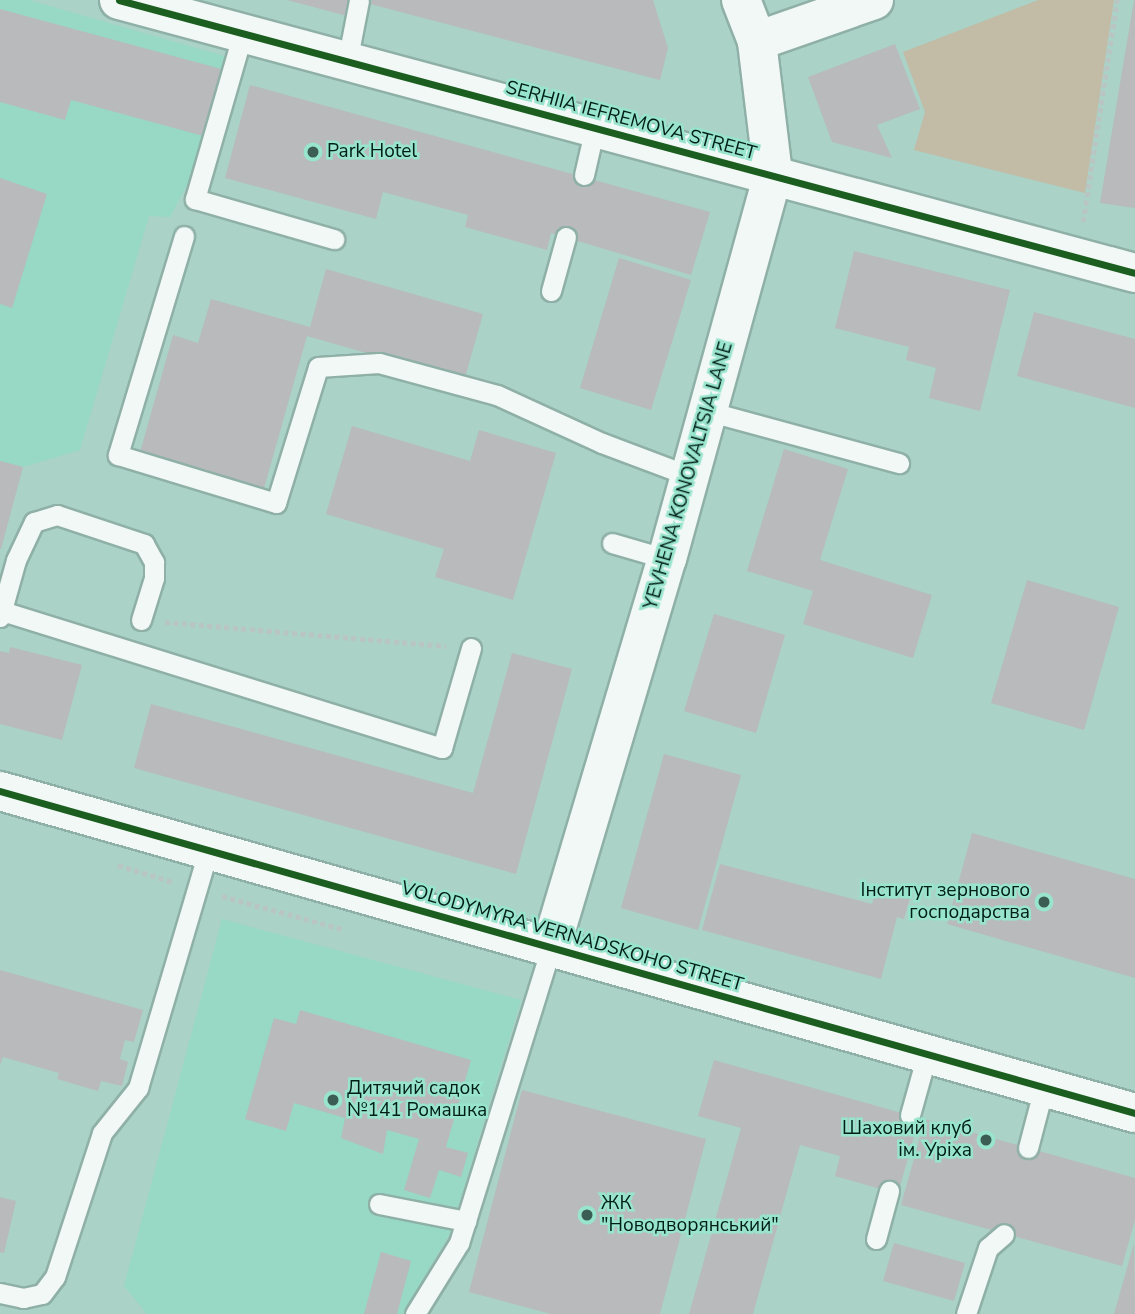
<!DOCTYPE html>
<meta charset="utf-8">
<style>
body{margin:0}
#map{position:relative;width:1135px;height:1314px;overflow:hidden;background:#aad2c6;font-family:"Nunito Sans",sans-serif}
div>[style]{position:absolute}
.built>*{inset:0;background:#97d9c4}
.green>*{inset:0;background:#c2bba6}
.building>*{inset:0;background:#b8babc}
.path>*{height:4.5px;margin-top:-2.25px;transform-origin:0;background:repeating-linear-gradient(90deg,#b9c5c2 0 5px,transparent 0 8.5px)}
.roads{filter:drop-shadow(2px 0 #8fb0a6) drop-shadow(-2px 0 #8fb0a6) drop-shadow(0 2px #8fb0a6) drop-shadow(0 -2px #8fb0a6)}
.lane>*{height:19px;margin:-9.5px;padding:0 9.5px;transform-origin:9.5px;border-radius:9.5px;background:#f2f8f6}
.street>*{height:38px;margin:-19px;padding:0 19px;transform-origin:19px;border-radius:19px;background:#f2f8f6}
.secondary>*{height:38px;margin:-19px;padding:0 19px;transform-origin:19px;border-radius:19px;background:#f2f8f6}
.cycleway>*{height:7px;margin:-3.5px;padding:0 3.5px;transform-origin:3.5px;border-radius:3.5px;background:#1b5e20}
.dots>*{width:19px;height:19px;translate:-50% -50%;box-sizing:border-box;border:4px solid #98e4cc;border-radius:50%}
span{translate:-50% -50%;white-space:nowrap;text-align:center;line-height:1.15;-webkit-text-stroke:5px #98e4cc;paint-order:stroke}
.street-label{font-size:19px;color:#001e16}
.poi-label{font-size:19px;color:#001e16}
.left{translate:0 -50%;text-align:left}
.right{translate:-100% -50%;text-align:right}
</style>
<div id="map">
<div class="built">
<div style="clip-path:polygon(0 0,29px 0,231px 58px,202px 157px,170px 217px,149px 216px,80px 450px,23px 467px,0 461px)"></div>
<div style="clip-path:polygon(222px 919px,521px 1000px,450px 1233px,403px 1314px,147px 1314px,124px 1286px)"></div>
</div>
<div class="green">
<div style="clip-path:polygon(1038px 0,1114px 0,1085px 193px,914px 150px,925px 112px,903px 52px)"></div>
</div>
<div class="building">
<div style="clip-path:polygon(287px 0,355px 0,351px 17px)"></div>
<div style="clip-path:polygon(372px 0,653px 0,668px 48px,660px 80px,370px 4px)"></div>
<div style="clip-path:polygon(1134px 0,1135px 0,1135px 208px,1100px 203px)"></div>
<div style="clip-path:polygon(0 9px,225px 70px,207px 137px,71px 100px,65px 120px,0 102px)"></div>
<div style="clip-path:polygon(895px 44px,920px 109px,877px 125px,892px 158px,832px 142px,808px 77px)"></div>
<div style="clip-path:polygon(250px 85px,710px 212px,691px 275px,551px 233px,547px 250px,465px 227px,468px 215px,383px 192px,376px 219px,225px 178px)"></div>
<div style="clip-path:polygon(0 178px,47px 194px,12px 308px,0 304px)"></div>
<div style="clip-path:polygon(854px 251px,1010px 290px,980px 411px,929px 398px,936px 368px,906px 360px,909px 347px,835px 328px)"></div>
<div style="clip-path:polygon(619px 258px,691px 280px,651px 410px,580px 388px)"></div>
<div style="clip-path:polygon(326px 269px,483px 314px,464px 381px,307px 336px,263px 492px,139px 456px,173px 335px,198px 343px,211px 299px,310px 327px)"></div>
<div style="clip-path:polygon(1034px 312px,1135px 339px,1135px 408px,1017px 376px)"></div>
<div style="clip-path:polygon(352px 426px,470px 461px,479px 430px,556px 453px,513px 600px,435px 577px,444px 549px,326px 514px)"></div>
<div style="clip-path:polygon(784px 449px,848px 469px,820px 560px,932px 595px,913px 658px,803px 624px,813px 591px,747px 571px)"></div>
<div style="clip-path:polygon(0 461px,23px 467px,1px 549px,0 549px)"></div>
<div style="clip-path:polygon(1027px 580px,1119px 607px,1084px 730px,991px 703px)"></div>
<div style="clip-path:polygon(714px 614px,785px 635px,756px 733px,684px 711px)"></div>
<div style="clip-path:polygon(10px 647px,82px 665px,62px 740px,0 724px,0 651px,9px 653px)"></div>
<div style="clip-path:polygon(512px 653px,572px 669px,516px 874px,134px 768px,151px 704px,473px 793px)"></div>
<div style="clip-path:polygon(664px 754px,741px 775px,698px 930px,621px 908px)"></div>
<div style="clip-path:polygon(972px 833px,1135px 879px,1135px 978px,947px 924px)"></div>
<div style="clip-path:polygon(720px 864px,872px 904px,877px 885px,911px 894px,904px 919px,897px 917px,881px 979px,702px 930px)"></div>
<div style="clip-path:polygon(0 970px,143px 1010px,134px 1042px,125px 1040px,120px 1059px,128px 1062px,122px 1086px,101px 1081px,98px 1091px,57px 1079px,59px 1073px,3px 1057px,0 1065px)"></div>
<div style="clip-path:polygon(300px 1010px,471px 1060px,446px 1147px,468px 1153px,461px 1177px,439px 1170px,430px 1198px,404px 1190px,419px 1139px,387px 1130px,383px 1154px,341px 1138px,345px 1118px,294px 1103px,286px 1131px,245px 1119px,274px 1018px,296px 1024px)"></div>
<div style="clip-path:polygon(714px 1060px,919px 1118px,898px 1194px,835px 1176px,840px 1156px,800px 1145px,753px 1314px,689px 1314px,741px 1128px,698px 1116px)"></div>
<div style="clip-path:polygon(522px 1090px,706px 1139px,660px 1314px,551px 1314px,469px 1292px)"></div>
<div style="clip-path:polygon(925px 1119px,1135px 1178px,1135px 1220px,1122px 1266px,901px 1205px)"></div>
<div style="clip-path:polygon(0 1197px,16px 1201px,4px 1253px,0 1252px)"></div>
<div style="clip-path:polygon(894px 1243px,965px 1263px,954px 1301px,883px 1281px)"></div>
<div style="clip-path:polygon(1134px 1243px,1135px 1314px,1114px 1314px)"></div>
<div style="clip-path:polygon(381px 1252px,411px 1261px,397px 1314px,364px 1314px)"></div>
</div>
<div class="path">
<div style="left:1083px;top:222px;width:225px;rotate:-81.3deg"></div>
<div style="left:165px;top:622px;width:282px;rotate:4.9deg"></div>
<div style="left:118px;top:865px;width:58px;rotate:17.2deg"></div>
<div style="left:222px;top:896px;width:124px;rotate:15.4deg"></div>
</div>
<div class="roads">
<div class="lane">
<div style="left:242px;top:36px;width:170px;rotate:106.1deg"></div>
<div style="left:195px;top:199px;width:145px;rotate:16.1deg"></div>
<div style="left:347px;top:62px;width:63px;rotate:-79deg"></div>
<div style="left:584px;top:175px;width:49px;rotate:-77.1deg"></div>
<div style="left:184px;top:236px;width:229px;rotate:106.8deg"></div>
<div style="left:118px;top:455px;width:165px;rotate:16.9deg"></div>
<div style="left:276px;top:503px;width:142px;rotate:-72.8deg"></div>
<div style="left:318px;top:367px;width:61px;rotate:-3.8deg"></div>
<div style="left:379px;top:363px;width:122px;rotate:15.2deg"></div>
<div style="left:497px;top:395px;width:115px;rotate:24.6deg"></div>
<div style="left:602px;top:443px;width:94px;rotate:20.6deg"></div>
<div style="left:551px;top:291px;width:56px;rotate:-74.5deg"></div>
<div style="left:707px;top:411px;width:199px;rotate:15.2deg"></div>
<div style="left:612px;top:543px;width:57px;rotate:16.2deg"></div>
<div style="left:2px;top:611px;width:461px;rotate:17.3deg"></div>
<div style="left:442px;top:748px;width:104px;rotate:-73.8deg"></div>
<div style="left:0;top:617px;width:59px;rotate:-74.3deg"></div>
<div style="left:16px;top:560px;width:42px;rotate:-64.7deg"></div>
<div style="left:34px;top:522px;width:24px;rotate:-17deg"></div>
<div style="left:57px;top:515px;width:92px;rotate:18.4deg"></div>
<div style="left:144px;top:544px;width:21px;rotate:61deg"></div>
<div style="left:154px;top:562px;width:16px;rotate:90deg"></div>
<div style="left:154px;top:578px;width:44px;rotate:107.2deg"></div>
<div style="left:910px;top:1115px;width:63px;rotate:-74.4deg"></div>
<div style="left:1028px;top:1148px;width:63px;rotate:-75.3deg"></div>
<div style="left:379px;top:1204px;width:89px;rotate:11.1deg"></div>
<div style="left:876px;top:1239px;width:50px;rotate:-74.8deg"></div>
<div style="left:0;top:1293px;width:24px;rotate:12deg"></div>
<div style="left:23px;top:1298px;width:19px;rotate:-12deg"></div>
<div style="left:42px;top:1294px;width:21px;rotate:-53deg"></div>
<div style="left:55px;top:1277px;width:151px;rotate:-71.9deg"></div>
<div style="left:102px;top:1133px;width:58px;rotate:-51.3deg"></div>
<div style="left:138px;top:1088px;width:249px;rotate:-73.5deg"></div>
<div style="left:415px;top:1314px;width:84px;rotate:-58.2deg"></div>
<div style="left:459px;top:1243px;width:310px;rotate:-72.7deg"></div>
<div style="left:966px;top:1314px;width:70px;rotate:-71.6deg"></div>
<div style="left:988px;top:1248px;width:21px;rotate:-41deg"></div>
</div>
<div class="street">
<div style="left:119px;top:0;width:1052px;rotate:15.04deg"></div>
<div style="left:757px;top:41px;width:124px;rotate:-19.3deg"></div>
<div style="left:551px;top:947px;width:405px;rotate:-73.4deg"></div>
<div style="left:667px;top:559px;width:399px;rotate:-74.6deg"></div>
<div style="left:773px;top:174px;width:134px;rotate:-96.9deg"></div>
<div style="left:757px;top:41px;width:44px;rotate:-111.3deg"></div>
</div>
<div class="secondary">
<div style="left:0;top:791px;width:1180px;rotate:15.84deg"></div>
</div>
</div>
<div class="cycleway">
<div style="left:119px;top:0;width:1052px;rotate:15.04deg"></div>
<div style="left:0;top:791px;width:1180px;rotate:15.84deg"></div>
</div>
<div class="dots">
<div style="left:313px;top:152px;background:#3b5d54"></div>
<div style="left:1044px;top:902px;background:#3b5d54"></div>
<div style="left:333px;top:1100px;background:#3b5d54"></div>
<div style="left:986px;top:1140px;background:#3b5d54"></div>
<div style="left:587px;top:1215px;background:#3b5d54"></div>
</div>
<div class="street-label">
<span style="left:631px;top:121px;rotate:15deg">SERHIIA IEFREMOVA STREET</span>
<span style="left:689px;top:476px;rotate:-74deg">YEVHENA KONOVALTSIA LANE</span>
<span style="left:572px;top:937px;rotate:16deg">VOLODYMYRA VERNADSKOHO STREET</span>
</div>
<div class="poi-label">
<span class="left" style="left:327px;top:152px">Park Hotel</span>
<span class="right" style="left:1030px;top:902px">Інститут зернового<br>господарства</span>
<span class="left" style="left:347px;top:1100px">Дитячий садок<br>№141 Ромашка</span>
<span class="right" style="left:972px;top:1140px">Шаховий клуб<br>ім. Уріха</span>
<span class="left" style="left:601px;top:1215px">ЖК<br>"Новодворянський"</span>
</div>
</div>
